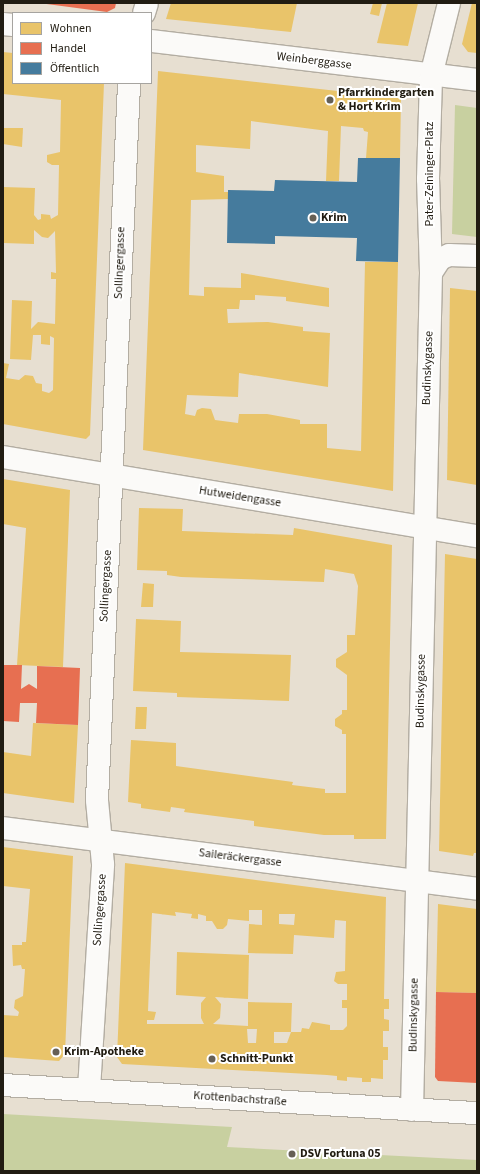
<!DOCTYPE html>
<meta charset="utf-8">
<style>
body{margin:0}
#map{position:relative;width:480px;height:1174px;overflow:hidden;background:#e7dfd1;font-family:"Source Sans 3",sans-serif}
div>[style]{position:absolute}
.green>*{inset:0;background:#c8d0a0}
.homes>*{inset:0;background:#e9c46a}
.shops>*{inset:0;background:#e76f51}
.public>*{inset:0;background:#457b9d}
.roads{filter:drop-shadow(1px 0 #b3ada2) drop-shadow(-1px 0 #b3ada2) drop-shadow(0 1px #b3ada2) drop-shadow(0 -1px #b3ada2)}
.street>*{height:22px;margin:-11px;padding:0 11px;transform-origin:11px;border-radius:11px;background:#fbfaf8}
.secondary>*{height:22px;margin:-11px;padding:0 11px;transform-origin:11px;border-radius:11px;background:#fbfaf8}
.dots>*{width:11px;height:11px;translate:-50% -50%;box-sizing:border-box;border:2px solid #fff;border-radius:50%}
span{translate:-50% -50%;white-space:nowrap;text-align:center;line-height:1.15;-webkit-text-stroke:4px #fff;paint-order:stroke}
.street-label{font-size:12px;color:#211c12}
.poi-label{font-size:12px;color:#211c12;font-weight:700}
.left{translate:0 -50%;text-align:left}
.frame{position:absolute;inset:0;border:4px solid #211c12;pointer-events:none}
.legend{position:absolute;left:12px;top:12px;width:140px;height:72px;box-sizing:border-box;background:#fff;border:1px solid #a6a4a0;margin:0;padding:5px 7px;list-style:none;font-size:12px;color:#211c12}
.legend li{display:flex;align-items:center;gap:8px;height:20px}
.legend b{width:20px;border:1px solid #a6a4a0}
</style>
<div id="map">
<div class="green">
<div style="clip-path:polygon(455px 105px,477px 108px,477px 237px,452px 234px)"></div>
<div style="clip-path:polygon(3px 1114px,232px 1127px,227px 1147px,477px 1160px,477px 1171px,3px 1171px)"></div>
</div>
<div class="homes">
<div style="clip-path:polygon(171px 3px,297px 3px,291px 32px,166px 19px)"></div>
<div style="clip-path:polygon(373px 3px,382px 3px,379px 16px,370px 14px)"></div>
<div style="clip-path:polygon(387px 3px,418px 3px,408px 46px,377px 43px)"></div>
<div style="clip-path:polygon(472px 3px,477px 3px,477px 53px,468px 52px,462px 44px)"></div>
<div style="clip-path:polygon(3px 52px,13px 53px,13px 83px,104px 83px,90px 435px,86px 439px,3px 424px,3px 363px,9px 364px,6px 378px,19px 380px,25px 375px,33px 376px,36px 383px,42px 384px,42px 391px,49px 393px,53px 390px,54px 338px,50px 336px,50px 345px,41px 344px,41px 335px,33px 335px,31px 360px,10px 359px,12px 300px,32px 301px,31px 329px,38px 322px,55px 324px,56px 279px,51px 279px,51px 272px,56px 273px,55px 231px,48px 238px,42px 237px,34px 230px,34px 244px,3px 243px,3px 187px,35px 188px,34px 215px,38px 220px,41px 219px,41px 214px,50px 215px,51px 219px,58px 215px,59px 165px,52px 165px,47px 162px,47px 155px,60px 152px,61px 100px,3px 94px)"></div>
<div style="clip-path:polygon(158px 71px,401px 98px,400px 158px,366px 158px,368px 132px,364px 131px,363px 128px,341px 126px,339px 181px,326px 181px,328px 131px,251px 121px,250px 149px,196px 145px,196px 172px,224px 176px,224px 192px,228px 192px,228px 199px,191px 200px,189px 295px,204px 296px,204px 287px,241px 288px,241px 273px,329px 288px,329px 307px,286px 301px,286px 297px,255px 295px,255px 300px,240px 300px,239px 309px,227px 309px,228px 323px,268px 322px,303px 327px,303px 331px,330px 333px,328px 387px,239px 373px,238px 397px,187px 395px,185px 414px,195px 416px,197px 410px,202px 408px,211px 409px,215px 420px,238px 423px,239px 414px,267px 414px,300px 420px,300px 424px,327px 424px,327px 448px,361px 451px,365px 262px,398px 262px,393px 491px,143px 450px)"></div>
<div style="clip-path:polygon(3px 128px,23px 128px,22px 147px,3px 144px)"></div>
<div style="clip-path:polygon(450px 288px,477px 291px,477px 485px,447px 480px)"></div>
<div style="clip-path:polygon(3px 479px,70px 490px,63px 667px,17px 665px,26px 528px,3px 524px)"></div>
<div style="clip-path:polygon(139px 508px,183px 509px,182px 531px,293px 535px,294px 528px,392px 545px,386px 839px,354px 839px,354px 835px,324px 835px,254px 826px,254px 821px,184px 812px,185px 809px,171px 807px,170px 812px,141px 808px,141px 804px,128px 802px,131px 740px,176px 743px,176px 766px,293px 782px,292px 785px,325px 789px,325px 793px,346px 793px,346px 734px,342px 734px,342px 730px,335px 726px,335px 719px,342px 714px,342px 710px,347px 710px,347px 675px,336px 667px,336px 659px,347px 652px,347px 635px,355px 635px,358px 586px,354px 574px,325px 569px,324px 582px,181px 577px,167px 575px,167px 571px,137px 570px)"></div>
<div style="clip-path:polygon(445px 554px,477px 559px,477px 853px,474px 853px,473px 856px,439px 851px)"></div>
<div style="clip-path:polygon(143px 583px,154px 584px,153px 607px,141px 607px)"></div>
<div style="clip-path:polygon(136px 619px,181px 621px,180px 652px,291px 655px,289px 701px,177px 697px,177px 693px,133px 691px)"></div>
<div style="clip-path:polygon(136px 707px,147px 707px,146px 729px,135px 729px)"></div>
<div style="clip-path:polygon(33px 723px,78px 725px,74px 803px,3px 793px,3px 752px,31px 756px)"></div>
<div style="clip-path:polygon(3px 847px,73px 856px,65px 1054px,59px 1061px,3px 1057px,3px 1015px,18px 1016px,19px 1012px,14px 1008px,15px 1000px,23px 996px,25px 969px,22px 969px,21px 965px,13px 966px,12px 945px,22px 945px,22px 942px,26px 942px,30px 889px,3px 886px)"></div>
<div style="clip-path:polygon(evenodd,125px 863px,386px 897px,384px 999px,389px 999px,389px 1009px,384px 1009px,384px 1019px,389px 1020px,389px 1031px,383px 1031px,383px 1047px,388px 1047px,388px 1060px,383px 1060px,383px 1079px,371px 1078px,371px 1082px,362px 1082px,362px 1078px,347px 1077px,347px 1081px,337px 1080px,337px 1076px,327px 1075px,122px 1064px,117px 1057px,125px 863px,249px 910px,262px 910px,262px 925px,249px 924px,248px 953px,293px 954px,294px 935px,334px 938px,335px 920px,346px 921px,345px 971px,336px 972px,334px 981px,338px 984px,347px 984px,347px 1000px,342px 1000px,342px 1008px,347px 1008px,347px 1026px,343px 1030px,330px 1030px,330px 1025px,312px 1022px,309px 1029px,302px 1028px,301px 1032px,291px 1032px,287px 1043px,274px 1043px,274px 1032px,291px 1032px,292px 1003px,248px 1002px,248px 1026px,213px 1024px,220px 1018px,221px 1004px,215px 997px,248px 999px,249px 955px,177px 952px,176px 995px,206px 997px,201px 1003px,201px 1018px,204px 1024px,147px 1024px,147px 1020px,154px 1020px,156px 1012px,148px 1011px,152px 913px,176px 916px,175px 912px,192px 914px,191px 918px,198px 919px,198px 914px,206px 916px,206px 921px,212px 921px,217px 929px,223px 929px,227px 925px,228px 919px,249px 921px,249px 910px,125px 863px,279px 914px,295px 914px,294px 925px,279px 924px,279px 914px,125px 863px,247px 1029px,257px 1029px,256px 1043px,248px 1043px,247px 1029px)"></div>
<div style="clip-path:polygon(438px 904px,477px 909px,477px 993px,436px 992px)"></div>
</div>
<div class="shops">
<div style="clip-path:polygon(39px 3px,116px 3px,115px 8px,107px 12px)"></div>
<div style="clip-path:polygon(3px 665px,22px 665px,21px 689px,29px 684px,37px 689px,37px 666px,80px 668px,78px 725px,36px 723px,37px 703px,20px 703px,19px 722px,3px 721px)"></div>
<div style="clip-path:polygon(436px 992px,477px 993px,477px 1083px,438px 1081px,435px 1077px)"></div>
</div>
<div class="public">
<div style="clip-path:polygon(358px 158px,400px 158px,398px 262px,356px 261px,357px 238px,275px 236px,275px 244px,227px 243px,228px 190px,274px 191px,275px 180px,357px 182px)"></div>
</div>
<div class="roads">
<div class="street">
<div style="left:144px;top:13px;width:10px;rotate:-73deg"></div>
<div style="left:3px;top:24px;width:10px;rotate:6deg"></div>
<div style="left:151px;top:41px;width:328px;rotate:6.8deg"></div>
<div style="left:431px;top:273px;width:17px;rotate:-57deg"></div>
<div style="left:440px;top:259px;width:10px;rotate:-24deg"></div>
<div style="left:449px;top:255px;width:28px;rotate:2deg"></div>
<div style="left:3px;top:457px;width:481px;rotate:9.5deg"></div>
<div style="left:3px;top:828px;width:478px;rotate:7.3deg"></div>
<div style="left:89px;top:1089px;width:225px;rotate:-86.4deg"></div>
<div style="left:103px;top:864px;width:64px;rotate:-95.4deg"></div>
<div style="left:97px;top:800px;width:718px;rotate:-87.44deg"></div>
<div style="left:412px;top:1110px;width:837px;rotate:-88.7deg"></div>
<div style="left:431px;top:273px;width:94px;rotate:-91.8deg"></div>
<div style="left:428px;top:179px;width:103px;rotate:-88.3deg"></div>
<div style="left:431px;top:76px;width:75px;rotate:-76.1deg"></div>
</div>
<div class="secondary">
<div style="left:3px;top:1085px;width:475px;rotate:3.4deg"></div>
</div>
</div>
<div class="dots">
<div style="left:330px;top:100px;background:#666055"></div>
<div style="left:313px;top:218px;background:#666055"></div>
<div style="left:56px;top:1052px;background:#666055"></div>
<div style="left:212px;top:1059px;background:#666055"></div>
<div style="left:292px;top:1154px;background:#666055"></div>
</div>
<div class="street-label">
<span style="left:314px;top:61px;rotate:7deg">Weinberggasse</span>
<span style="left:430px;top:174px;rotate:-90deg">Pater-Zeininger-Platz</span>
<span style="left:120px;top:263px;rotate:-88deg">Sollingergasse</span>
<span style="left:428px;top:368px;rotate:-88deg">Budinskygasse</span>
<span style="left:240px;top:497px;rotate:9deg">Hutweidengasse</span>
<span style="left:106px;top:586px;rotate:-87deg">Sollingergasse</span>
<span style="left:421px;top:691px;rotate:-89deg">Budinskygasse</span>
<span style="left:240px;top:858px;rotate:7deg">Saileräckergasse</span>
<span style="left:100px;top:910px;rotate:-86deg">Sollingergasse</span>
<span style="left:414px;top:1015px;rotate:-89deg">Budinskygasse</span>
<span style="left:240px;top:1099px;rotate:4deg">Krottenbachstraße</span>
</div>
<div class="poi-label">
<span class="left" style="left:338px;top:100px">Pfarrkindergarten<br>&amp; Hort Krim</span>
<span class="left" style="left:321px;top:218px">Krim</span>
<span class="left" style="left:64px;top:1052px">Krim-Apotheke</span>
<span class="left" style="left:220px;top:1059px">Schnitt-Punkt</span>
<span class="left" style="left:300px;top:1154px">DSV Fortuna 05</span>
</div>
<div class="frame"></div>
<ul class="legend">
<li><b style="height:11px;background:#e9c46a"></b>Wohnen</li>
<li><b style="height:11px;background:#e76f51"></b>Handel</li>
<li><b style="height:11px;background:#457b9d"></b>Öffentlich</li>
</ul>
</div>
